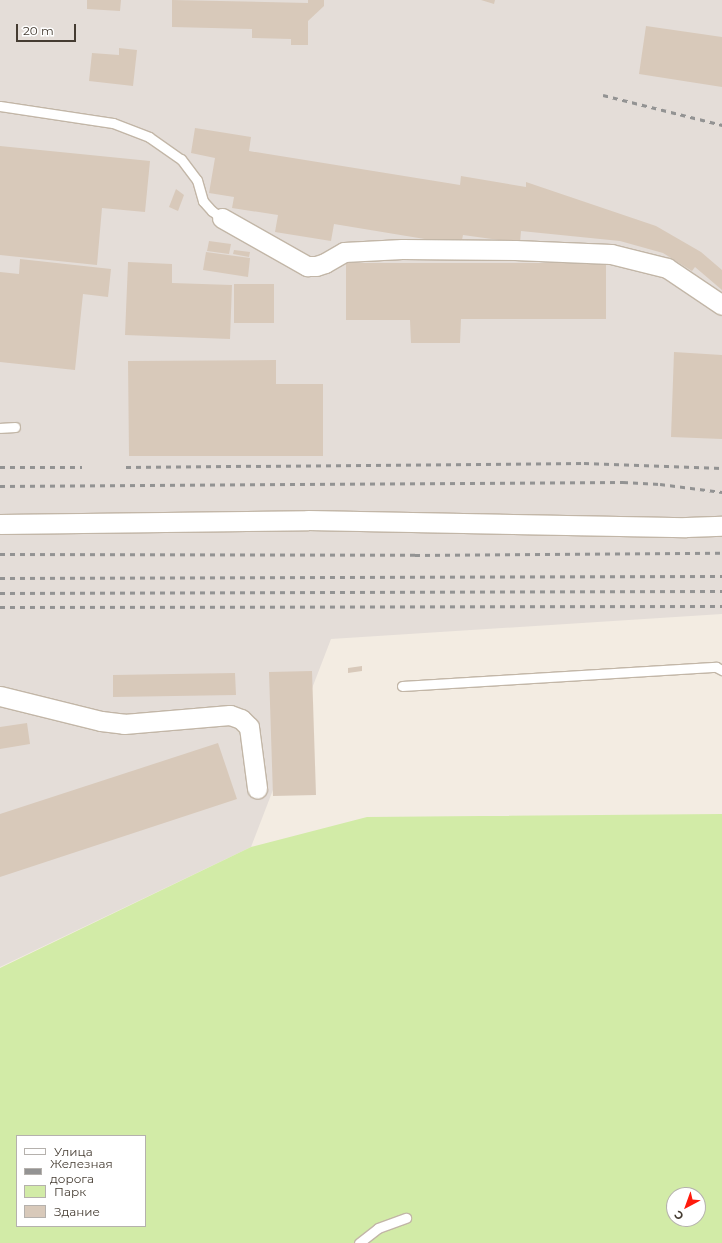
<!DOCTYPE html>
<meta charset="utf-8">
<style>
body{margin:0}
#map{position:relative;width:722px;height:1243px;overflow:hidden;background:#f3ece2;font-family:Montserrat,sans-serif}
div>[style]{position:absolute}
.industrial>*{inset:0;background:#e4ddd8}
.green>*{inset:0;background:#d2eba7}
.building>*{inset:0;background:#d8c9ba}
.roads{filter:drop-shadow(1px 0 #c2b6a7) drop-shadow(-1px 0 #c2b6a7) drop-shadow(0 1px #c2b6a7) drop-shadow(0 -1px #c2b6a7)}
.lane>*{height:9px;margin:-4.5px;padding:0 4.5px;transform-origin:4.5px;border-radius:4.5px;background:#fff}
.street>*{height:19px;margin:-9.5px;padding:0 9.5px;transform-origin:9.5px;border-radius:9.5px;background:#fff}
.rail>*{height:3px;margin-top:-1.5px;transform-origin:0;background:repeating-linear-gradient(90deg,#939393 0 5px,transparent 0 10px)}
span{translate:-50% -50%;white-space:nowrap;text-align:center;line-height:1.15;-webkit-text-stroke:3px #fff;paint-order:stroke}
.legend{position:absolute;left:16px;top:1135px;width:130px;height:92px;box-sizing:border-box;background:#fff;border:1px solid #b5b1ad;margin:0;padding:5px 7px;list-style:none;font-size:12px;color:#453c32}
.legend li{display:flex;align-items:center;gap:8px;height:20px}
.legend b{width:20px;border:1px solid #b5b1ad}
.north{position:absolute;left:666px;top:1187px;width:40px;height:40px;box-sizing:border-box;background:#fff;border:1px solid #b5b1ad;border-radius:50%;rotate:221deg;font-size:11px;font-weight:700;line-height:16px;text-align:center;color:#453c32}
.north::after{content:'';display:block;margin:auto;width:14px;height:18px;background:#ff1b0d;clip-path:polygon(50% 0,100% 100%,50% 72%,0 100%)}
.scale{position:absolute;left:16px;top:24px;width:60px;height:18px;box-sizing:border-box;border:2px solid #453c32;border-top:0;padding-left:5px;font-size:12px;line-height:14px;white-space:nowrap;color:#453c32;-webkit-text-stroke:3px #fff;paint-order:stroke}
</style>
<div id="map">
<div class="industrial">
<div style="clip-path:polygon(0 0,722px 0,722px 614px,331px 639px,251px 847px,0 967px)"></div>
</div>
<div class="green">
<div style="clip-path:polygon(evenodd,722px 814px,722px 1243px,0 1243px,0 968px,251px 847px,367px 817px,722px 814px,17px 1136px,145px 1136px,145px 1226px,17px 1226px,17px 1136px,722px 814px,674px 1195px,698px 1195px,698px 1219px,674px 1219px,674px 1195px)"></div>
</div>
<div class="building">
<div style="clip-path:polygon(87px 0,121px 0,120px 11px,87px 9px)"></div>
<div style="clip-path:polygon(172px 0,308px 3px,308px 0,324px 0,324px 6px,308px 21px,308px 45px,291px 45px,291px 39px,252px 38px,252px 29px,172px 27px)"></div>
<div style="clip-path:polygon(481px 0,495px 0,494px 4px)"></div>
<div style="clip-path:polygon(646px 26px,722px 37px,722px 87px,639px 74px)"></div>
<div style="clip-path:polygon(119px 48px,137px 50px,133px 86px,89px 81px,92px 53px,119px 55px)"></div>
<div style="clip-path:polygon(195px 128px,251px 137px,249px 151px,460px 185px,461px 176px,526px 187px,526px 182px,656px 226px,701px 252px,722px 270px,722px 290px,695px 267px,692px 271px,663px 253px,620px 241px,521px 231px,520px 243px,463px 235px,461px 245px,334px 224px,331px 241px,275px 232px,278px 215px,232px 208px,234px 197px,209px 193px,215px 158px,191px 153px)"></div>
<div style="clip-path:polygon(0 146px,150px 161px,145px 212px,102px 208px,97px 265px,0 255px)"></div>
<div style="clip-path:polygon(176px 189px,184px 195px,178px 211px,169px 207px)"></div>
<div style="clip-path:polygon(209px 241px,231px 244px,229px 254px,207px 251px)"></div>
<div style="clip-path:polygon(234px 250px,250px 252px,249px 257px,233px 254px)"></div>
<div style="clip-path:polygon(206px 252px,250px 258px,248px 277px,203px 270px)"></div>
<div style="clip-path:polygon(20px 259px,111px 269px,108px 297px,83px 294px,75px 370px,0 362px,0 272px,19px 274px)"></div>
<div style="clip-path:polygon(128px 262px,172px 264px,172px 283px,232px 285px,230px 339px,125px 335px)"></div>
<div style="clip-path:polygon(346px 263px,606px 263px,606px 319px,461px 319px,460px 343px,411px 343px,410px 320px,346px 320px)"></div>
<div style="clip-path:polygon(234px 284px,274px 284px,274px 323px,234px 323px)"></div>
<div style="clip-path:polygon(674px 352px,722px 355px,722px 439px,671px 437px)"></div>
<div style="clip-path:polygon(276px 360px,276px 384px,323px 384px,323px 456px,129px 456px,128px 361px)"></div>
<div style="clip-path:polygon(362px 666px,362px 671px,348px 673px,348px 668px)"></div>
<div style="clip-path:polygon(312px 671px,316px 795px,273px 796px,269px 672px)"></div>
<div style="clip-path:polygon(235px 673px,236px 695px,113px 697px,113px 675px)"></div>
<div style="clip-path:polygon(27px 723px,30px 744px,0 749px,0 727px)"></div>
<div style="clip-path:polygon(218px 743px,237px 799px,0 877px,0 814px)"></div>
</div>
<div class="roads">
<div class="lane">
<div style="left:0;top:106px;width:114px;rotate:8.6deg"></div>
<div style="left:113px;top:123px;width:39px;rotate:21deg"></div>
<div style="left:149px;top:137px;width:39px;rotate:35deg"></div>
<div style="left:181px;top:159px;width:26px;rotate:53deg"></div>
<div style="left:197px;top:180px;width:22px;rotate:74deg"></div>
<div style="left:203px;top:201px;width:13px;rotate:48deg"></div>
<div style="left:212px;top:211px;width:12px;rotate:35deg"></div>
<div style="left:0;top:428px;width:15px;rotate:-4deg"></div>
<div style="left:402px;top:686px;width:315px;rotate:-3.5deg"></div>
<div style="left:716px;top:667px;width:7px;rotate:27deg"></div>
<div style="left:359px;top:1243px;width:24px;rotate:-38deg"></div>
<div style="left:378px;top:1228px;width:30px;rotate:-20deg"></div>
</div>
<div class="street">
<div style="left:222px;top:218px;width:98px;rotate:29.5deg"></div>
<div style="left:307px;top:266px;width:9px"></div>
<div style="left:316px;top:266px;width:9px;rotate:-18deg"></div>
<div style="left:325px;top:263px;width:22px;rotate:-30deg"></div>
<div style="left:344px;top:252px;width:58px;rotate:-3deg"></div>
<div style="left:402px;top:249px;width:113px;rotate:0.5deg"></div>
<div style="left:515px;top:250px;width:96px;rotate:2.4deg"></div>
<div style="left:611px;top:254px;width:58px;rotate:14deg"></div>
<div style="left:667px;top:268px;width:66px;rotate:33.9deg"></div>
<div style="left:0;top:524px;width:308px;rotate:-0.7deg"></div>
<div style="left:308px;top:520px;width:378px;rotate:1.1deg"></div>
<div style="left:686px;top:527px;width:36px;rotate:-2deg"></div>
<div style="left:0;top:696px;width:104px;rotate:13.9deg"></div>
<div style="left:101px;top:721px;width:23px;rotate:7deg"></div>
<div style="left:124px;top:724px;width:106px;rotate:-4.9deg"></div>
<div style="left:230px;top:715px;width:12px;rotate:20deg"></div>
<div style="left:241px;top:719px;width:11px;rotate:45deg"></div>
<div style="left:249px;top:727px;width:62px;rotate:82.5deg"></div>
</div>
</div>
<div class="rail">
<div style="left:603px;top:95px;width:123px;rotate:14.1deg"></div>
<div style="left:0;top:467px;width:82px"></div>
<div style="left:126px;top:467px;width:458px;rotate:-0.5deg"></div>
<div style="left:584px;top:463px;width:138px;rotate:2.1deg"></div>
<div style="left:0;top:486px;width:623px;rotate:-0.37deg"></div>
<div style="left:623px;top:482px;width:37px;rotate:3deg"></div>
<div style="left:660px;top:484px;width:63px;rotate:7.4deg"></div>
<div style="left:0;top:554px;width:415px;rotate:0.1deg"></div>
<div style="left:415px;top:555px;width:307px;rotate:-0.4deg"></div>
<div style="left:0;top:578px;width:722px;rotate:-0.16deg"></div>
<div style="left:0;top:593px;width:722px;rotate:-0.16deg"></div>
<div style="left:0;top:607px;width:722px;rotate:-0.08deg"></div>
</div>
<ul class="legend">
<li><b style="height:5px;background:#fff"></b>Улица</li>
<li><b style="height:5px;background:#939393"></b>Железная дорога</li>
<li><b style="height:11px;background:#d2eba7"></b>Парк</li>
<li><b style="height:11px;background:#d8c9ba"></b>Здание</li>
</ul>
<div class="north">С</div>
<div class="scale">20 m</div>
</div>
